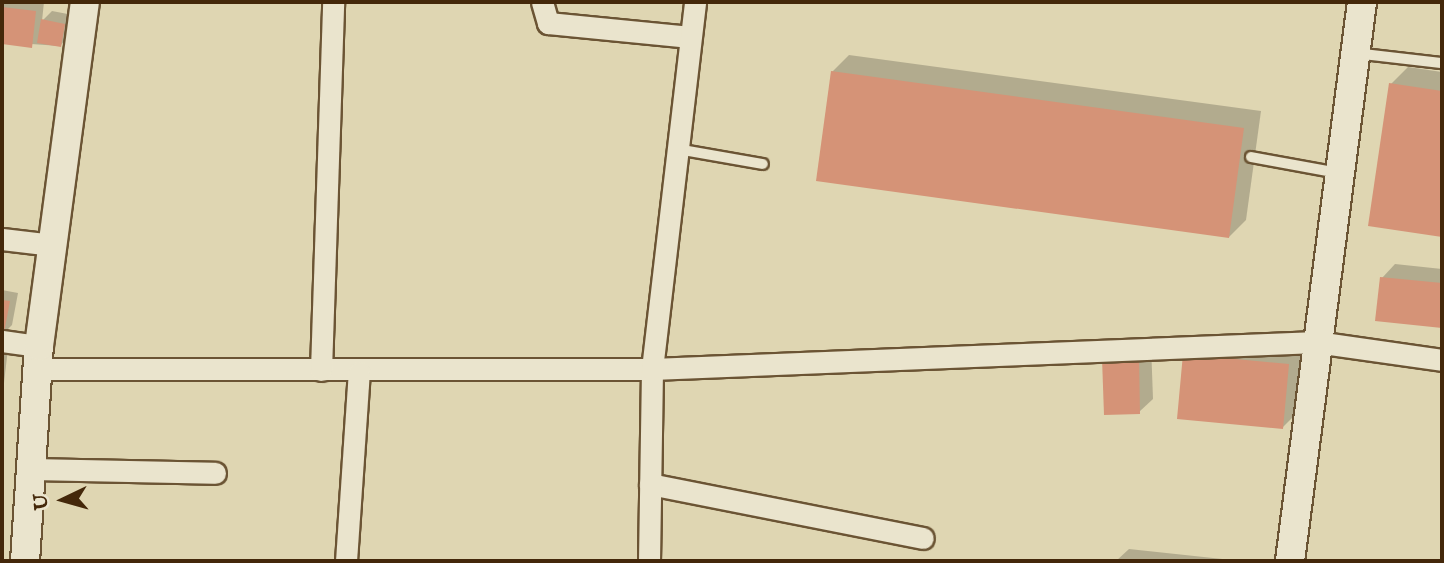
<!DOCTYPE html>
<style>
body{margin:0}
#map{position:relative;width:1444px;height:563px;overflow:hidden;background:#dfd6b2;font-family:"IM FELL English",serif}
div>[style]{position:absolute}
.shadow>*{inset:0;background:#0003}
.building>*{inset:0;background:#d59377}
.roads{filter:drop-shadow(2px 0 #6b5434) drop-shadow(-2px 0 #6b5434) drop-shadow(0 2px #6b5434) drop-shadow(0 -2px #6b5434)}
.lane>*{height:10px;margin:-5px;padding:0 5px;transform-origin:5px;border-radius:5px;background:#eae4cd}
.street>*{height:21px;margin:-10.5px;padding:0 10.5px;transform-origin:10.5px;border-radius:10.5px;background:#eae4cd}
.secondary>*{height:28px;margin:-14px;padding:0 14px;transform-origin:14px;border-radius:14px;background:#eae4cd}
span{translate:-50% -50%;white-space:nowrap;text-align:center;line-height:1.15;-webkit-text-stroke:6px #eae4cd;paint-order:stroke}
.frame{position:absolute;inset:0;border:4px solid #44280a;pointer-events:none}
.north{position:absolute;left:28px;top:465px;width:70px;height:70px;-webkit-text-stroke:5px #eae4cd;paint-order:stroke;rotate:265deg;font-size:19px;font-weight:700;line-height:28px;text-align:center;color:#44280a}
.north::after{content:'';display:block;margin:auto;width:24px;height:32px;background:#44280a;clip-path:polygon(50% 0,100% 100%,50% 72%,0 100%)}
</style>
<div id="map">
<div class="shadow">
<div style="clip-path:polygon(2px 2px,44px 2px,42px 21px,52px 11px,73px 15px,69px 36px,60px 46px,2px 42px)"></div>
<div style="clip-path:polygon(849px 55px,1261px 111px,1246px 220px,1229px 237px,832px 72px)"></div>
<div style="clip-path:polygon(1408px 67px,1442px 72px,1442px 236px,1370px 225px,1391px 84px)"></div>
<div style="clip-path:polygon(1395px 264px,1442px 269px,1442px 327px,1377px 320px,1382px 278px)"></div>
<div style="clip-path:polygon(2px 290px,18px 293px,12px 325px,3px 334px)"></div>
<div style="clip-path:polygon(2px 339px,9px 340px,2px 400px)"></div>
<div style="clip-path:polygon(1151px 344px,1153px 399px,1139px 412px,1104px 358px)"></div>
<div style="clip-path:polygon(1305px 347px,1300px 410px,1283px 427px,1184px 354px)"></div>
<div style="clip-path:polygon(1129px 549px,1241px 561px,1116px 561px)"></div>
</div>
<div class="building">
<div style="clip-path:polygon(2px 7px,36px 11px,32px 48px,2px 44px)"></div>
<div style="clip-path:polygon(41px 19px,65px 24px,61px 47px,37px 43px)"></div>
<div style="clip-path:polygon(831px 71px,1244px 128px,1229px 238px,816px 181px)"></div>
<div style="clip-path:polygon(1389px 83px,1442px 91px,1442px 237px,1368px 226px)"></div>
<div style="clip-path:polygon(1380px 277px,1442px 283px,1442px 328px,1375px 321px)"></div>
<div style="clip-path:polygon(2px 300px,10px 301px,3px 338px,2px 338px)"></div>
<div style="clip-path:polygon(1183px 354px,1289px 364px,1283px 429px,1177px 419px)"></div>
<div style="clip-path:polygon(1139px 357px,1140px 414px,1104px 415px,1102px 358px)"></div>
</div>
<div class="roads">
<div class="lane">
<div style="left:1355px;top:53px;width:88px;rotate:6.6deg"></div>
<div style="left:677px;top:149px;width:87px;rotate:9.9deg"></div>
<div style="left:1251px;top:157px;width:88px;rotate:10.4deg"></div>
</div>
<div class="street">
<div style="left:542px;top:2px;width:22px;rotate:74deg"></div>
<div style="left:548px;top:23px;width:143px;rotate:5.6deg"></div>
<div style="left:2px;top:239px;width:51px;rotate:6.7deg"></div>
<div style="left:2px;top:341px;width:37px;rotate:8deg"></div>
<div style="left:37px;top:369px;width:615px"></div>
<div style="left:652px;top:369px;width:665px;rotate:-2.33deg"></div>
<div style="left:1316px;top:342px;width:127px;rotate:8.1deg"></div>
<div style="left:321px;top:370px;width:368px;rotate:-88.1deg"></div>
<div style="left:30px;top:469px;width:185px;rotate:1.2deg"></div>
<div style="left:650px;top:484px;width:278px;rotate:11.2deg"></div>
<div style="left:346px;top:561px;width:189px;rotate:-86.1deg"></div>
<div style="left:649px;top:561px;width:192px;rotate:-89.1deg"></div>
<div style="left:652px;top:369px;width:370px;rotate:-83.3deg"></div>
</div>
<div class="secondary">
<div style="left:25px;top:561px;width:215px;rotate:-86.3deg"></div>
<div style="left:39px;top:346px;width:347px;rotate:-82.4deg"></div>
<div style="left:1290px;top:561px;width:564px;rotate:-82.66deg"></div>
</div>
</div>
<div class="frame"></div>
<div class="north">U</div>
</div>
